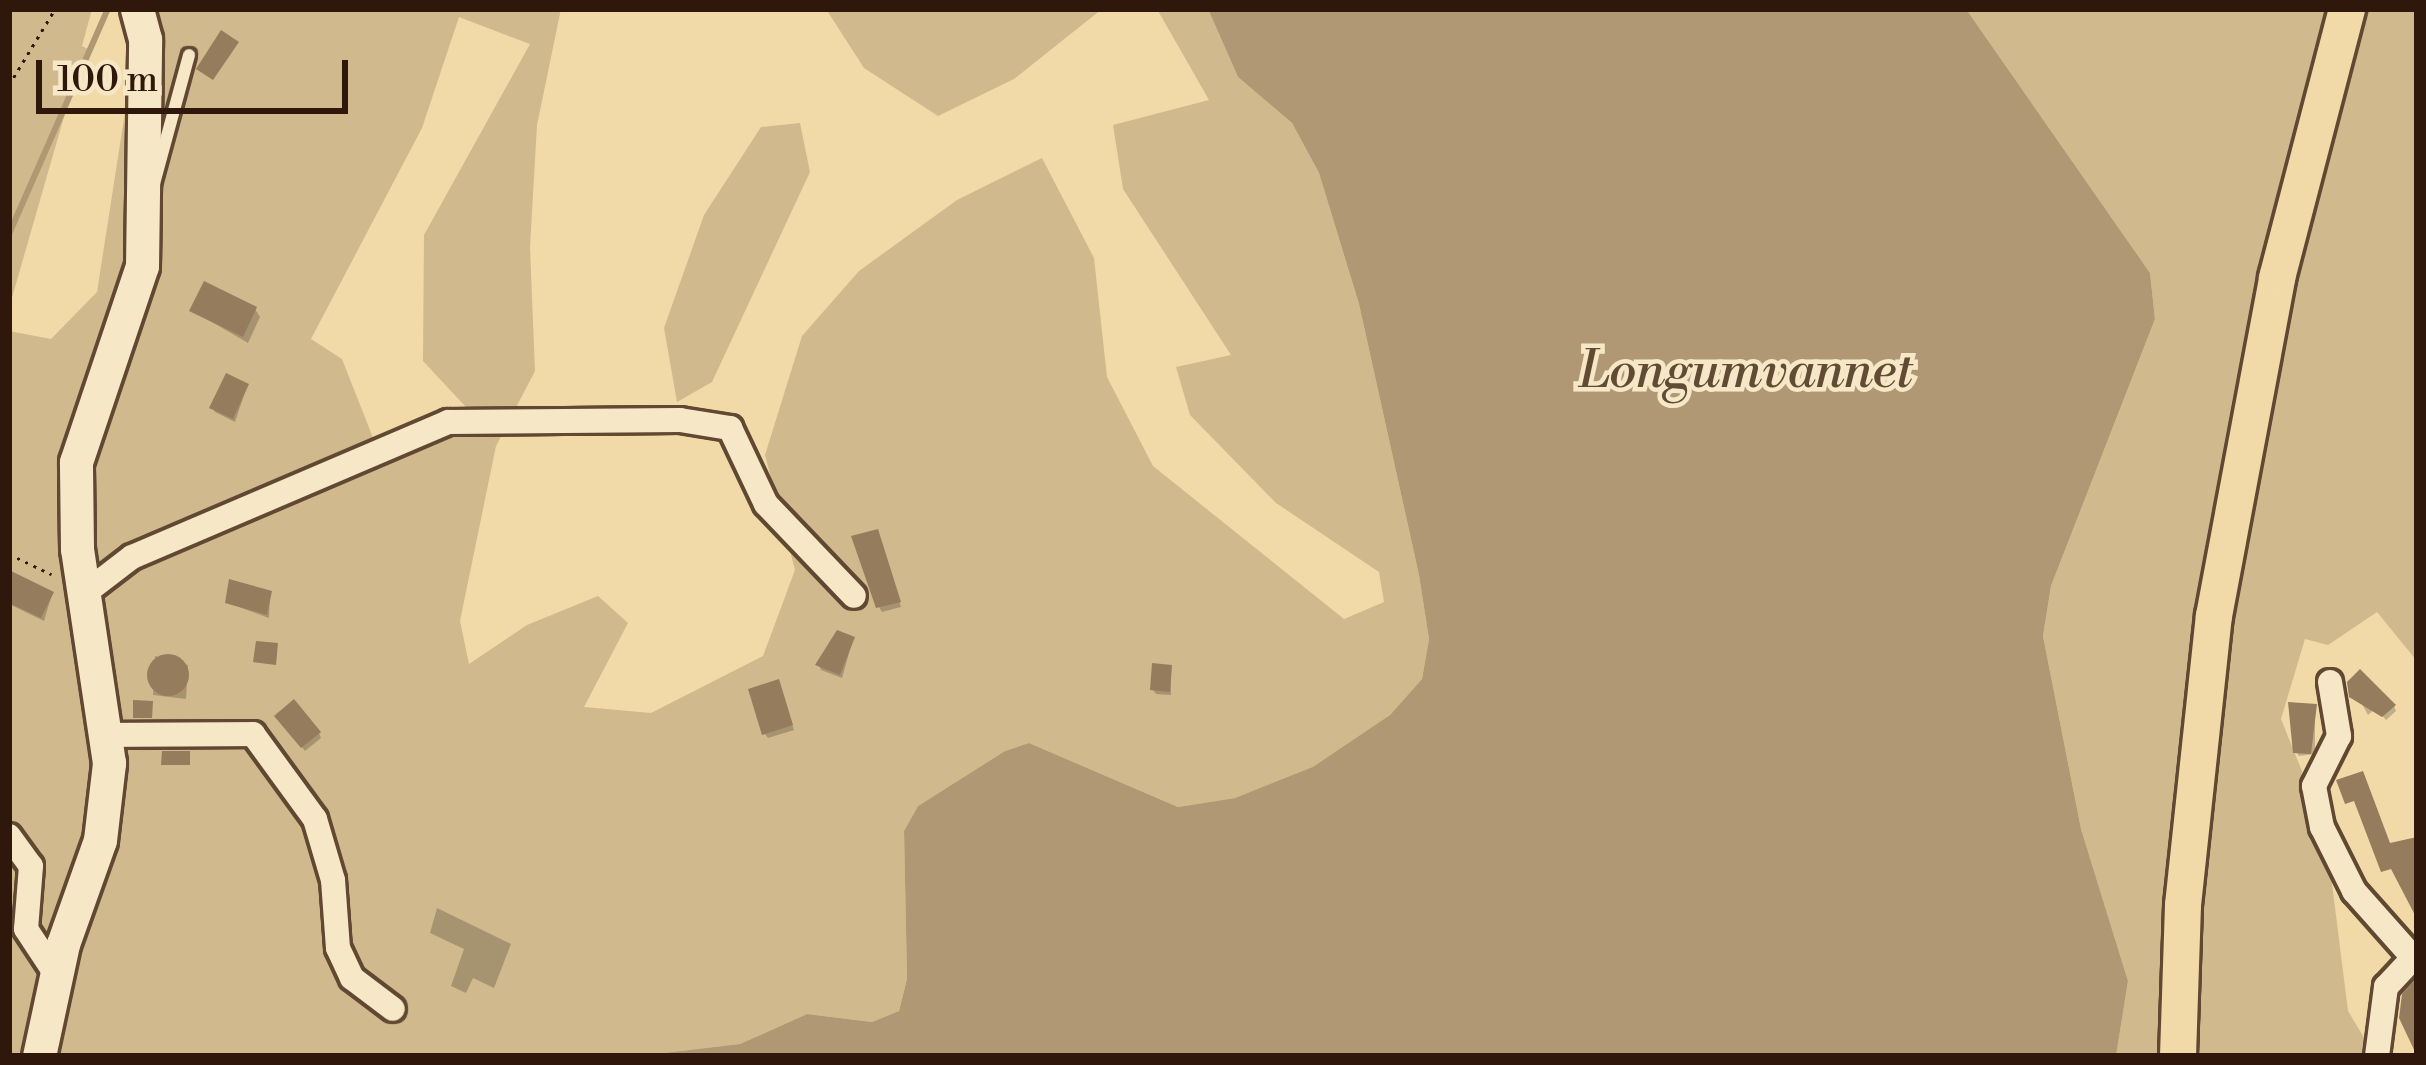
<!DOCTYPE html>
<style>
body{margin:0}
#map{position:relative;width:2426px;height:1065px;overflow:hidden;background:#f1daa8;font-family:"Libre Bodoni",serif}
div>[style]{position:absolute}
.green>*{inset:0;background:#d0b98d}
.water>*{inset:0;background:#af9873}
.shadow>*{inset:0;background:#0003}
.stream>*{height:6px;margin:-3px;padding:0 3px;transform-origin:3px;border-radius:3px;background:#af9873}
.building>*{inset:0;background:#947c5d}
.round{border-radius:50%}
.path>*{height:3px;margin-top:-1.5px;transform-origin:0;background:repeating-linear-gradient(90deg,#2f170b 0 3px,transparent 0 9px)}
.roads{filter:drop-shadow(3px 0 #604832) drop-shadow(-3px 0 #604832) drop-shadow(0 3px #604832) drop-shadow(0 -3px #604832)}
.lane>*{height:12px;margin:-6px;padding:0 6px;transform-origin:6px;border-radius:6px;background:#f6e7c6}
.street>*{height:24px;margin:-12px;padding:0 12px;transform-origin:12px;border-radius:12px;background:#f6e7c6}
.secondary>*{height:33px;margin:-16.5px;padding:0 16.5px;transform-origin:16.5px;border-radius:16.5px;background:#f6e7c6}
.primary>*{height:36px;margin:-18px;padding:0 18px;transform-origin:18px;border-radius:18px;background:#f1daa8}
span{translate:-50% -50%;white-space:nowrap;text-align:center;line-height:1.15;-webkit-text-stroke:9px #f6e7c6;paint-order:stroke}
.water-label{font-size:51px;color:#624b35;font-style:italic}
.frame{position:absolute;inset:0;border:12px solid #2f170b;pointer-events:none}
.scale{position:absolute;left:36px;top:60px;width:312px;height:54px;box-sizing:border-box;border:6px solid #2f170b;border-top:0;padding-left:15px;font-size:36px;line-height:42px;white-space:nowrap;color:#2f170b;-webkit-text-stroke:9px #f6e7c6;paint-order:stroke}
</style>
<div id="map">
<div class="green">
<div style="clip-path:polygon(9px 9px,92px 9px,82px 46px,92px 51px,70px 96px,9px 308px)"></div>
<div style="clip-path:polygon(evenodd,150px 9px,561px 9px,537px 125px,530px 247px,535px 371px,496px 446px,460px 621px,469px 664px,527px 625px,598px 596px,628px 623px,584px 707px,651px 713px,763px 656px,795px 570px,765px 455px,802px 336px,859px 271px,957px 200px,1042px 158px,1094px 258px,1107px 377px,1153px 466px,1344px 619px,1384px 602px,1379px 572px,1276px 503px,1190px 415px,1176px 367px,1231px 355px,1123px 189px,1113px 125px,1209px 100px,1157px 9px,1208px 9px,1238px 77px,1292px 123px,1319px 173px,1359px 304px,1419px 575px,1429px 639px,1422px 679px,1390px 715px,1313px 768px,1235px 798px,1178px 807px,1029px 743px,1005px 751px,918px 806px,904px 831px,907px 979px,899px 1011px,872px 1022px,807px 1014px,740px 1044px,638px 1056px,9px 1056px,9px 331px,51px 339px,97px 292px,135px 48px,150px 9px,459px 17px,530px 44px,424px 235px,423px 361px,478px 420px,377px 448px,342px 359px,311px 339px,422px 128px,459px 17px)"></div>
<div style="clip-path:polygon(826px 9px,1102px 9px,1014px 79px,938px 116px,864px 68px)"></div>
<div style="clip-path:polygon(1966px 9px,2417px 9px,2417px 661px,2377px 612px,2328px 645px,2305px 639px,2281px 719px,2325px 828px,2348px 1011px,2375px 1056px,2116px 1056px,2128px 981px,2081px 829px,2043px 636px,2051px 586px,2155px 319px,2150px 273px)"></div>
<div style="clip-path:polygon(800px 123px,810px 172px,712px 382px,677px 402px,664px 328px,704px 215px,761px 127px)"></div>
</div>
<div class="water">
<div style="clip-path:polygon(1208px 9px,1966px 9px,2150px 273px,2155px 319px,2051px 586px,2043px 636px,2081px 829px,2128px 981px,2116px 1056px,638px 1056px,740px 1044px,807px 1014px,872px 1022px,899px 1011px,907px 979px,904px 831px,918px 806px,1005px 751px,1029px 743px,1178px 807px,1235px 798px,1313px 767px,1390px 715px,1422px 679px,1429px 639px,1419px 575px,1359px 304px,1319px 173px,1292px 123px,1238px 77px)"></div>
</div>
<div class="shadow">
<div style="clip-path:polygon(255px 309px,260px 317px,248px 343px,193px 311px)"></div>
<div style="clip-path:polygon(247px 386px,235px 422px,215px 412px,213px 408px)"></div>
<div style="clip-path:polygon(879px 537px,901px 607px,882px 612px,879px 607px)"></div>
<div style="clip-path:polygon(9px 574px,52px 594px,44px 621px,9px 604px)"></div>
<div style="clip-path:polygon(270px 593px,269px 618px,228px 603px)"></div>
<div style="clip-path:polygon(853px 639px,842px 678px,821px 670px,819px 665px)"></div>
<div style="clip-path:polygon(155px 656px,188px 665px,186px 699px,153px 695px)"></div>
<div style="clip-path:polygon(1170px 667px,1171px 695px,1156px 694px,1153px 690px)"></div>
<div style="clip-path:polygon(2350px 682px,2394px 706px,2396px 711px,2386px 720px,2376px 708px,2368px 715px)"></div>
<div style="clip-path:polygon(780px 687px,794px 730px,768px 738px,765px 734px)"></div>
<div style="clip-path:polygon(2315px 707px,2315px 754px,2299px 756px,2296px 752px)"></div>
<div style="clip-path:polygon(281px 721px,319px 733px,321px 738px,305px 751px)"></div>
<div style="clip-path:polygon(437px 908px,511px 944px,494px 988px,473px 978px,466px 993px,451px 986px,464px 949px,430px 933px)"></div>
</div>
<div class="stream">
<div style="left:9px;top:234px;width:246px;rotate:-66.3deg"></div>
</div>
<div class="building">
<div style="clip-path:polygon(221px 30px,239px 42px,213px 80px,196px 69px)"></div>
<div style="clip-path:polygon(204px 281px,257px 307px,243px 337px,189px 311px)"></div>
<div style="clip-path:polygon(226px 373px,249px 384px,233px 419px,209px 408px)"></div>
<div style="clip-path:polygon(878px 529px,901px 602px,876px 608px,851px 536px)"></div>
<div style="clip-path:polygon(9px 570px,54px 592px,41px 618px,9px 603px)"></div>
<div style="clip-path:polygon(229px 579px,272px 591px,267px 615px,225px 603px)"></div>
<div style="clip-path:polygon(837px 630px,855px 637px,840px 675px,815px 665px)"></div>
<div style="clip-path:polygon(256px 641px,278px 643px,276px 665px,253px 662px)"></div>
<div class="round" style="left:147px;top:654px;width:42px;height:42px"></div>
<div style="clip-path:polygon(1152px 663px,1172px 665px,1170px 692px,1150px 690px)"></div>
<div style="clip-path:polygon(2360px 669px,2396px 705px,2382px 717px,2349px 697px,2347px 682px)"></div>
<div style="clip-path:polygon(779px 679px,793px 725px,762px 735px,748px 689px)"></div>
<div style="clip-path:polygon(294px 699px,321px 732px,301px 748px,274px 716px)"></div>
<div style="clip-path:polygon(133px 700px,153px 701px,152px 718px,133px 718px)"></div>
<div style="clip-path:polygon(2288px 702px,2317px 704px,2311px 754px,2293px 753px)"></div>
<div style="clip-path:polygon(162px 751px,190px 751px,190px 765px,161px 765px)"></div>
<div style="clip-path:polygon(2363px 771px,2390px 843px,2417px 837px,2417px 919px,2391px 869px,2381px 872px,2354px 801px,2345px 804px,2336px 780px)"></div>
<div style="clip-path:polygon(2417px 978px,2417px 1056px,2399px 1018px,2402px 994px)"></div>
</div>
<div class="path">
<div style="left:9px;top:85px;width:89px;rotate:-58.8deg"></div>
<div style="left:9px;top:554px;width:47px;rotate:25.5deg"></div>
</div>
<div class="roads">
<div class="lane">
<div style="left:151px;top:195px;width:145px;rotate:-74.8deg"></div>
</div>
<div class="street">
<div style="left:85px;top:593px;width:59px;rotate:-37.5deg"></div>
<div style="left:132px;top:557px;width:344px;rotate:-23.1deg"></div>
<div style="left:448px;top:422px;width:232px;rotate:-0.5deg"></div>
<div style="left:680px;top:420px;width:51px;rotate:9.1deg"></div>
<div style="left:730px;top:428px;width:84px;rotate:64.7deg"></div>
<div style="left:766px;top:504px;width:127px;rotate:46.3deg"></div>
<div style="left:2330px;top:682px;width:55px;rotate:80.5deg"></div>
<div style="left:2339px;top:736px;width:56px;rotate:116.6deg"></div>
<div style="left:2314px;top:786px;width:42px;rotate:79deg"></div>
<div style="left:2322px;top:827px;width:72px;rotate:63.4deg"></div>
<div style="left:2354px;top:891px;width:95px;rotate:48.4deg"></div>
<div style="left:108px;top:735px;width:145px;rotate:-0.4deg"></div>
<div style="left:253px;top:734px;width:105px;rotate:53.9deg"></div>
<div style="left:315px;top:819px;width:64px;rotate:73.6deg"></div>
<div style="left:333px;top:880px;width:68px;rotate:85.8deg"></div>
<div style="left:338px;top:948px;width:33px;rotate:65deg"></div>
<div style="left:352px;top:978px;width:51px;rotate:37.1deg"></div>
<div style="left:9px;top:836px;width:37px;rotate:54deg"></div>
<div style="left:31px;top:866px;width:63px;rotate:94.5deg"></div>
<div style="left:26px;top:929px;width:53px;rotate:56.6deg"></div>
<div style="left:2377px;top:1056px;width:70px;rotate:-82.6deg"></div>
<div style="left:2386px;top:987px;width:40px;rotate:-47deg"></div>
</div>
<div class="secondary">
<div style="left:39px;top:1056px;width:115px;rotate:-77.9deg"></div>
<div style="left:63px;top:944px;width:110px;rotate:-70.4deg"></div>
<div style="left:100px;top:840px;width:78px;rotate:-83.3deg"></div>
<div style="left:109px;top:763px;width:216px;rotate:-98.5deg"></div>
<div style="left:77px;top:549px;width:87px;rotate:-90.7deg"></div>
<div style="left:76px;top:462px;width:207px;rotate:-71.4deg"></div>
<div style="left:142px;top:266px;width:227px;rotate:-89.2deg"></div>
<div style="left:145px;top:39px;width:31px;rotate:-105deg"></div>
</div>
<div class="primary">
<div style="left:2178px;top:1056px;width:151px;rotate:-88.1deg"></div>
<div style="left:2183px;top:905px;width:291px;rotate:-83.9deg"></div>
<div style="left:2214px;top:616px;width:344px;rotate:-79.4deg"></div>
<div style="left:2277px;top:278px;width:278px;rotate:-75.4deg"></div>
</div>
</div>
<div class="water-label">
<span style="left:1746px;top:372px">Longumvannet</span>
</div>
<div class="frame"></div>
<div class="scale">100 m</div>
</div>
